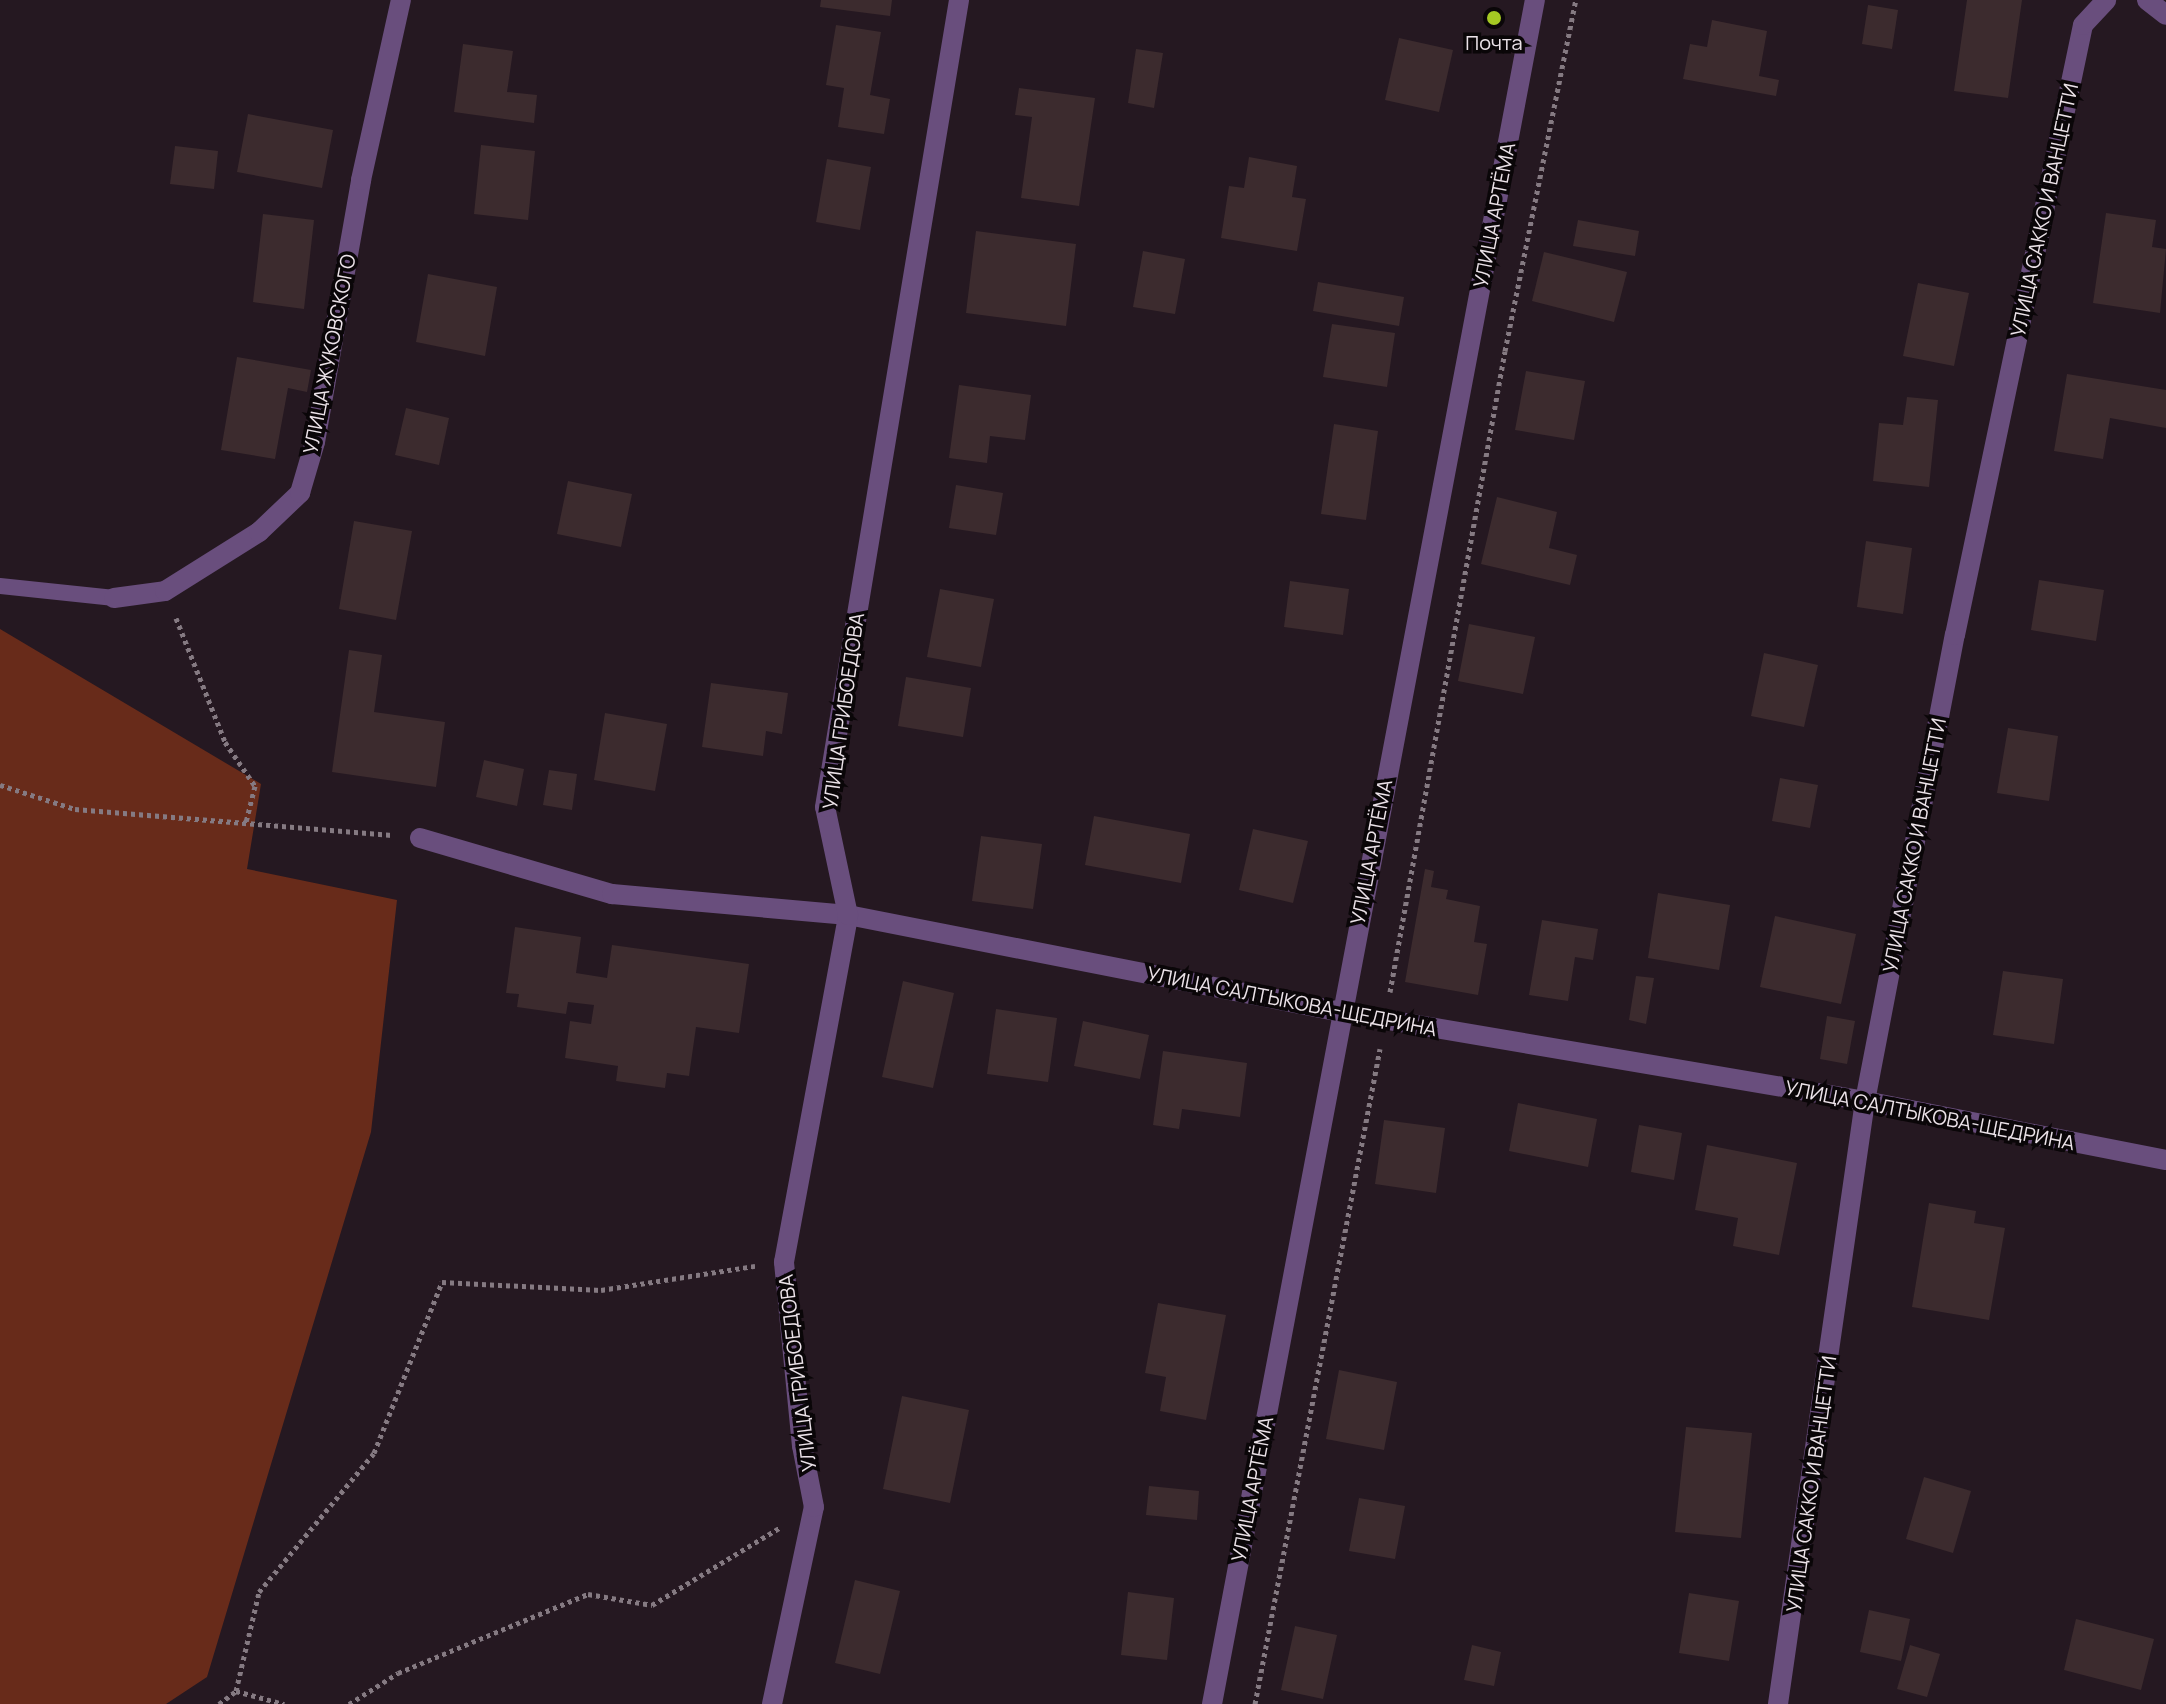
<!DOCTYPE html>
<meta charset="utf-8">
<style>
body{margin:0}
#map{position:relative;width:2166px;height:1704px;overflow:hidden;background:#251821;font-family:Manrope,sans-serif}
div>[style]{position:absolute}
.green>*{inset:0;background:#682b1a}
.building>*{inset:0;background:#3c2b2e}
.path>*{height:5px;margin-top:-2.5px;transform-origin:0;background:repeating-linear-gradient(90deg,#857a82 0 4px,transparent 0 8px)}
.service>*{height:16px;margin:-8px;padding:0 8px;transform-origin:8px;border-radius:8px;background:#694e7d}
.minor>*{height:20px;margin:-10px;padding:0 10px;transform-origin:10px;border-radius:10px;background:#694e7d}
.tertiary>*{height:20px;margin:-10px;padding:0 10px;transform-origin:10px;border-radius:10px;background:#694e7d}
.dots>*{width:22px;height:22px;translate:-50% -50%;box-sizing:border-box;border:4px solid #0a0608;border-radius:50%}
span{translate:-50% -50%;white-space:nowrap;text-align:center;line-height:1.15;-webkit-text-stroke:7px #0a0608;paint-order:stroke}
.poi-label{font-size:20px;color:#ece3e9}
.street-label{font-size:20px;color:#ece3e9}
</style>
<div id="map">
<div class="green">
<div style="clip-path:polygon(0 629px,261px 784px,247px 869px,397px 900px,371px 1132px,207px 1677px,166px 1704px,0 1704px)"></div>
</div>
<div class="building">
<div style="clip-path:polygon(821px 0,892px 0,890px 16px,820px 7px)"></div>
<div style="clip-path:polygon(1967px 0,2022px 0,2008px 98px,1954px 91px)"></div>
<div style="clip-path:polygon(1868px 5px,1898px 10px,1892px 49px,1862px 44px)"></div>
<div style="clip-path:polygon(1712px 20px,1767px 31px,1759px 76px,1779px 80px,1776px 96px,1683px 79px,1690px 44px,1707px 47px)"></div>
<div style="clip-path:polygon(836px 25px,881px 32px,870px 95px,890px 99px,884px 134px,838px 127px,844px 88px,826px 85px)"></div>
<div style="clip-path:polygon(1399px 38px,1453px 50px,1439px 112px,1385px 100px)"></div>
<div style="clip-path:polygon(463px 44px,513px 51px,507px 92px,537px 95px,534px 123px,454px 112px)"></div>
<div style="clip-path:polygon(1136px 49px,1163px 53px,1154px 108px,1128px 103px)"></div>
<div style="clip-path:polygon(1019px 88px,1095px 98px,1079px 206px,1021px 198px,1032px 117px,1015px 115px)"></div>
<div style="clip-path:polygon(248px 114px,333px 130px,322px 188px,237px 172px)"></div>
<div style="clip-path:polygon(481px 145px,535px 151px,528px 220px,474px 214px)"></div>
<div style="clip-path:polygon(175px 146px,218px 151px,214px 189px,170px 184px)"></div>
<div style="clip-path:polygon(1249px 157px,1297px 166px,1292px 197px,1306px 199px,1297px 251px,1221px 238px,1229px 186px,1244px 188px)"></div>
<div style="clip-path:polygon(827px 159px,871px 167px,860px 230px,816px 222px)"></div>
<div style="clip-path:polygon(2106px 213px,2156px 220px,2152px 247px,2166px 249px,2160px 313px,2093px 303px)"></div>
<div style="clip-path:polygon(263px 214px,314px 220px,304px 309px,253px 302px)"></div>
<div style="clip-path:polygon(1578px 220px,1639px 231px,1635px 256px,1573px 246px)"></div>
<div style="clip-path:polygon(976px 231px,1076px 244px,1066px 326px,966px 313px)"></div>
<div style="clip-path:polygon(1143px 251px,1185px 259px,1175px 314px,1133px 307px)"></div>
<div style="clip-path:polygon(1544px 252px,1627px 272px,1614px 322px,1532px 301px)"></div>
<div style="clip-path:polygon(428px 274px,497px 287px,485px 356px,416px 342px)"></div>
<div style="clip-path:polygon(1318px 282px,1404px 297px,1399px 326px,1313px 311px)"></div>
<div style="clip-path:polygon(1918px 283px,1969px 293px,1954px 366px,1903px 356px)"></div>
<div style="clip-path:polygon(1332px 324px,1395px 333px,1387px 387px,1323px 377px)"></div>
<div style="clip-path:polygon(237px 357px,311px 370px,307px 392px,288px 388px,275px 459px,221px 450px)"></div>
<div style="clip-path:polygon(1526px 371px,1585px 381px,1574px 440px,1515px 430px)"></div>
<div style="clip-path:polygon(2067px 374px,2166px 390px,2166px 428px,2110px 418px,2103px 459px,2054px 451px)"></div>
<div style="clip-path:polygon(959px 385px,1031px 395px,1025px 440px,990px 436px,987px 463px,949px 458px)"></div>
<div style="clip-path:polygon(1907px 397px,1938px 400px,1929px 487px,1873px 481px,1879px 423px,1903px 425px)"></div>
<div style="clip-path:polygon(406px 408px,449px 418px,439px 465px,395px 455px)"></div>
<div style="clip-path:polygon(1334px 424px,1378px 431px,1366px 520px,1321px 514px)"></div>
<div style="clip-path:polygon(568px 481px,632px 494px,621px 547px,557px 534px)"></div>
<div style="clip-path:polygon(956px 485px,1003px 493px,996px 535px,949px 528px)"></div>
<div style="clip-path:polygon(1497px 497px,1557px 512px,1549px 548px,1577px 555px,1570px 585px,1481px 564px)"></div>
<div style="clip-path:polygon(354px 521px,412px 531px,396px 620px,339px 609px)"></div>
<div style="clip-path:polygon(1866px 541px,1912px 548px,1903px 614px,1857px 607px)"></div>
<div style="clip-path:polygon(2039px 580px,2104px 590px,2096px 641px,2031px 630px)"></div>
<div style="clip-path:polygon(1290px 581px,1349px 589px,1343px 635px,1284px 627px)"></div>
<div style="clip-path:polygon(940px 589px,994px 599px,981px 667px,927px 657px)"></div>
<div style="clip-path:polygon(1469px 624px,1535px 637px,1523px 694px,1458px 681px)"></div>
<div style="clip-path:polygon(349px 650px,382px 655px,374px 712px,445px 722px,436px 787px,332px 772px)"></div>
<div style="clip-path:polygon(1764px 653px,1818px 665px,1804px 727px,1751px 716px)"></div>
<div style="clip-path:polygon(906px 677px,971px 688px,963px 737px,898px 726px)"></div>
<div style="clip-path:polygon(711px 683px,788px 693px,782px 734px,766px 731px,763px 756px,702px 747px)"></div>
<div style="clip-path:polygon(605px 713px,667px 724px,655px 791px,594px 780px)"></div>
<div style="clip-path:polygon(2008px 728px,2058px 736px,2049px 801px,1997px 793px)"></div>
<div style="clip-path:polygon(484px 760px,524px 769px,517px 806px,476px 797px)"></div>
<div style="clip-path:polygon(549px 770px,577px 774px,572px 810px,543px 805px)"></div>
<div style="clip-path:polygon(1780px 778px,1818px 785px,1810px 828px,1772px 821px)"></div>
<div style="clip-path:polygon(1094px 816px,1190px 834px,1181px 883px,1085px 865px)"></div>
<div style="clip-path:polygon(1253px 829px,1308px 841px,1293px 903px,1239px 890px)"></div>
<div style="clip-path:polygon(981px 836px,1042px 844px,1033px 909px,972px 901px)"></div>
<div style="clip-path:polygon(1425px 869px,1434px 871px,1431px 887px,1448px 890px,1446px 899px,1480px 906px,1474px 942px,1487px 944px,1478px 995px,1405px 982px)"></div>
<div style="clip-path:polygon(1658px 893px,1730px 905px,1719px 970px,1648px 958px)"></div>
<div style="clip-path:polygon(1775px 916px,1856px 934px,1841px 1004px,1760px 987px)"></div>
<div style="clip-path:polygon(1542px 920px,1598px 929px,1593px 960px,1575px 957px,1568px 1001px,1529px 995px)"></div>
<div style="clip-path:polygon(515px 927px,581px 937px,576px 973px,607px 978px,612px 945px,749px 964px,739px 1033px,696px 1027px,689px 1076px,667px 1073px,665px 1088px,616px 1081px,618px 1066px,565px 1058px,570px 1021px,591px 1024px,594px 1005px,568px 1002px,566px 1014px,517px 1007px,519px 994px,506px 993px)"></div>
<div style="clip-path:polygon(2003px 971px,2063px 979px,2054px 1044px,1993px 1035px)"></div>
<div style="clip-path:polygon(1636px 976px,1654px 978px,1646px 1024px,1629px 1020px)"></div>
<div style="clip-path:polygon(903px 981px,954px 993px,933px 1088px,882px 1077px)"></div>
<div style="clip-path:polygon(996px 1009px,1057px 1018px,1048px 1082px,987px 1074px)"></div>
<div style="clip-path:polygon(1827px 1016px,1855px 1021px,1847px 1064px,1820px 1059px)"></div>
<div style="clip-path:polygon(1083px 1021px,1149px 1035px,1140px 1079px,1074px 1066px)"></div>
<div style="clip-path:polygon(1163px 1051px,1247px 1063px,1240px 1117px,1182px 1109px,1179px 1129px,1153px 1125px)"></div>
<div style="clip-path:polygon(1518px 1103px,1597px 1119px,1588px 1167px,1509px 1151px)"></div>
<div style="clip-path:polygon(1384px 1120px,1445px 1128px,1436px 1193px,1375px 1184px)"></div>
<div style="clip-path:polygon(1639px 1125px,1682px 1133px,1674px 1180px,1631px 1172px)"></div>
<div style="clip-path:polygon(1707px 1145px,1797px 1163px,1779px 1255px,1733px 1246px,1738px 1218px,1695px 1210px)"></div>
<div style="clip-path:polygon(1929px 1203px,1976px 1211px,1974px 1223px,2005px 1228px,1989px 1320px,1912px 1307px)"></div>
<div style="clip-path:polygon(1158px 1303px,1226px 1315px,1206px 1420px,1160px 1411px,1166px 1377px,1145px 1373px)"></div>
<div style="clip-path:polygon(1339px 1370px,1397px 1382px,1384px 1450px,1326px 1439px)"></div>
<div style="clip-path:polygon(902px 1396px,969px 1410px,950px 1503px,883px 1489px)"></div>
<div style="clip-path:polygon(1686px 1427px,1752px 1433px,1741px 1538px,1675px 1532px)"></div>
<div style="clip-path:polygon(1924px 1477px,1971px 1491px,1953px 1553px,1906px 1539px)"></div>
<div style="clip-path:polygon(1149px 1486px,1199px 1491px,1197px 1520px,1146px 1515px)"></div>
<div style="clip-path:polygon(1359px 1498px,1405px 1506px,1395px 1559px,1349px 1551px)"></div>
<div style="clip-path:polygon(855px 1580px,900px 1591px,880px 1674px,835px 1663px)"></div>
<div style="clip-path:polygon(1128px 1592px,1174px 1598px,1167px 1660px,1121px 1655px)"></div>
<div style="clip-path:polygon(1689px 1593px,1739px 1601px,1729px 1661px,1679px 1653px)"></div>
<div style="clip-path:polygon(1869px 1610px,1910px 1619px,1901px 1661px,1860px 1652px)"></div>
<div style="clip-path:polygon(2076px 1619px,2154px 1639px,2141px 1690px,2064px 1670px)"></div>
<div style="clip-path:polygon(1295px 1626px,1337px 1635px,1323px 1699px,1281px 1690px)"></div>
<div style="clip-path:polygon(1472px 1645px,1501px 1652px,1494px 1686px,1464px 1680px)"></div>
<div style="clip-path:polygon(1910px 1645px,1940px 1654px,1927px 1697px,1897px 1689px)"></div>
</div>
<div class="path">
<div style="left:176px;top:618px;width:133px;rotate:68.4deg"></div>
<div style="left:225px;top:742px;width:53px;rotate:55.7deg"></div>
<div style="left:255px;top:786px;width:37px;rotate:104deg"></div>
<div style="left:0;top:785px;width:79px;rotate:17.7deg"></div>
<div style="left:75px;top:809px;width:318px;rotate:4.7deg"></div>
<div style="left:1390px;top:992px;width:651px;rotate:-79.83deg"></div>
<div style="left:1505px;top:351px;width:358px;rotate:-78.6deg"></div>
<div style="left:236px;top:1691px;width:50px;rotate:15.2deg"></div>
<div style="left:219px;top:1704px;width:21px;rotate:-37deg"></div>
<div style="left:236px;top:1691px;width:102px;rotate:-76.9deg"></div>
<div style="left:259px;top:1592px;width:180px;rotate:-50.4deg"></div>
<div style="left:374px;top:1453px;width:184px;rotate:-68.3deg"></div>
<div style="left:442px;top:1282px;width:159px;rotate:2.9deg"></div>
<div style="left:601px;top:1290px;width:156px;rotate:-8.9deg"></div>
<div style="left:349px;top:1704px;width:58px;rotate:-32.3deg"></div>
<div style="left:398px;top:1673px;width:206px;rotate:-22.6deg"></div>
<div style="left:588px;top:1594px;width:65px;rotate:9.8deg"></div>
<div style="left:652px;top:1605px;width:149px;rotate:-31.2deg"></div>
<div style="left:1255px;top:1704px;width:667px;rotate:-79.2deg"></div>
</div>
<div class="service">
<div style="left:0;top:586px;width:115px;rotate:6deg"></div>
</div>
<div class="minor">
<div style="left:2147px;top:0;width:24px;rotate:38deg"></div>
<div style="left:114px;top:598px;width:51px;rotate:-7.8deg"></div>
<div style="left:165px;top:591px;width:111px;rotate:-32.1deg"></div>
<div style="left:259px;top:532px;width:57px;rotate:-43.6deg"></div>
<div style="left:300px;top:493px;width:53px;rotate:-73.6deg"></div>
<div style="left:315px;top:442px;width:266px;rotate:-80deg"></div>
<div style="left:361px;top:180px;width:184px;rotate:-77.5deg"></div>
<div style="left:420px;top:838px;width:200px;rotate:16.3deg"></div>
<div style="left:612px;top:894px;width:237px;rotate:5.1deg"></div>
<div style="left:848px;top:915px;width:502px;rotate:11.13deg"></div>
<div style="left:1341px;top:1012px;width:532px;rotate:9.64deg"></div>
<div style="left:1865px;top:1101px;width:307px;rotate:11.1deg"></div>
<div style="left:772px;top:1704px;width:201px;rotate:-78deg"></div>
<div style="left:814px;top:1507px;width:62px;rotate:-101.1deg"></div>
<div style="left:802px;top:1446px;width:185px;rotate:-95.6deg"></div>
<div style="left:784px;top:1262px;width:353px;rotate:-79.5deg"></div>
<div style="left:848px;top:915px;width:110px;rotate:-102deg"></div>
<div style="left:825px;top:807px;width:818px;rotate:-80.57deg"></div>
<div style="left:1778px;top:1704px;width:609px;rotate:-81.79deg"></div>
<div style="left:1865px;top:1101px;width:475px;rotate:-79.1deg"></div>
<div style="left:1955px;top:635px;width:623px;rotate:-78.15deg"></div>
<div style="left:2083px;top:25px;width:34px;rotate:-47deg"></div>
</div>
<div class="tertiary">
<div style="left:1212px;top:1704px;width:1734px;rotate:-79.27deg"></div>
</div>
<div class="dots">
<div style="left:1494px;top:18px;background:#a5c823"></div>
</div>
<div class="poi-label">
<span style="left:1494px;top:42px">Почта</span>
</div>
<div class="street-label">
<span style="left:2044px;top:210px;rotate:-78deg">УЛИЦА САККО И ВАНЦЕТТИ</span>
<span style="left:1494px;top:215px;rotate:-79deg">УЛИЦА АРТЁМА</span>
<span style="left:329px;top:354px;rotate:-79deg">УЛИЦА ЖУКОВСКОГО</span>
<span style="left:843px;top:711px;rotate:-82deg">УЛИЦА ГРИБОЕДОВА</span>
<span style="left:1914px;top:845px;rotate:-79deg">УЛИЦА САККО И ВАНЦЕТТИ</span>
<span style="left:1371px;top:852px;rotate:-79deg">УЛИЦА АРТЁМА</span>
<span style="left:1292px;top:1001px;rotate:11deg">УЛИЦА САЛТЫКОВА-ЩЕДРИНА</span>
<span style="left:1930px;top:1115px;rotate:11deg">УЛИЦА САЛТЫКОВА-ЩЕДРИНА</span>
<span style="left:797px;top:1373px;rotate:-97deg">УЛИЦА ГРИБОЕДОВА</span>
<span style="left:1811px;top:1484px;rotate:-82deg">УЛИЦА САККО И ВАНЦЕТТИ</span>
<span style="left:1252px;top:1489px;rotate:-79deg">УЛИЦА АРТЁМА</span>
</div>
</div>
